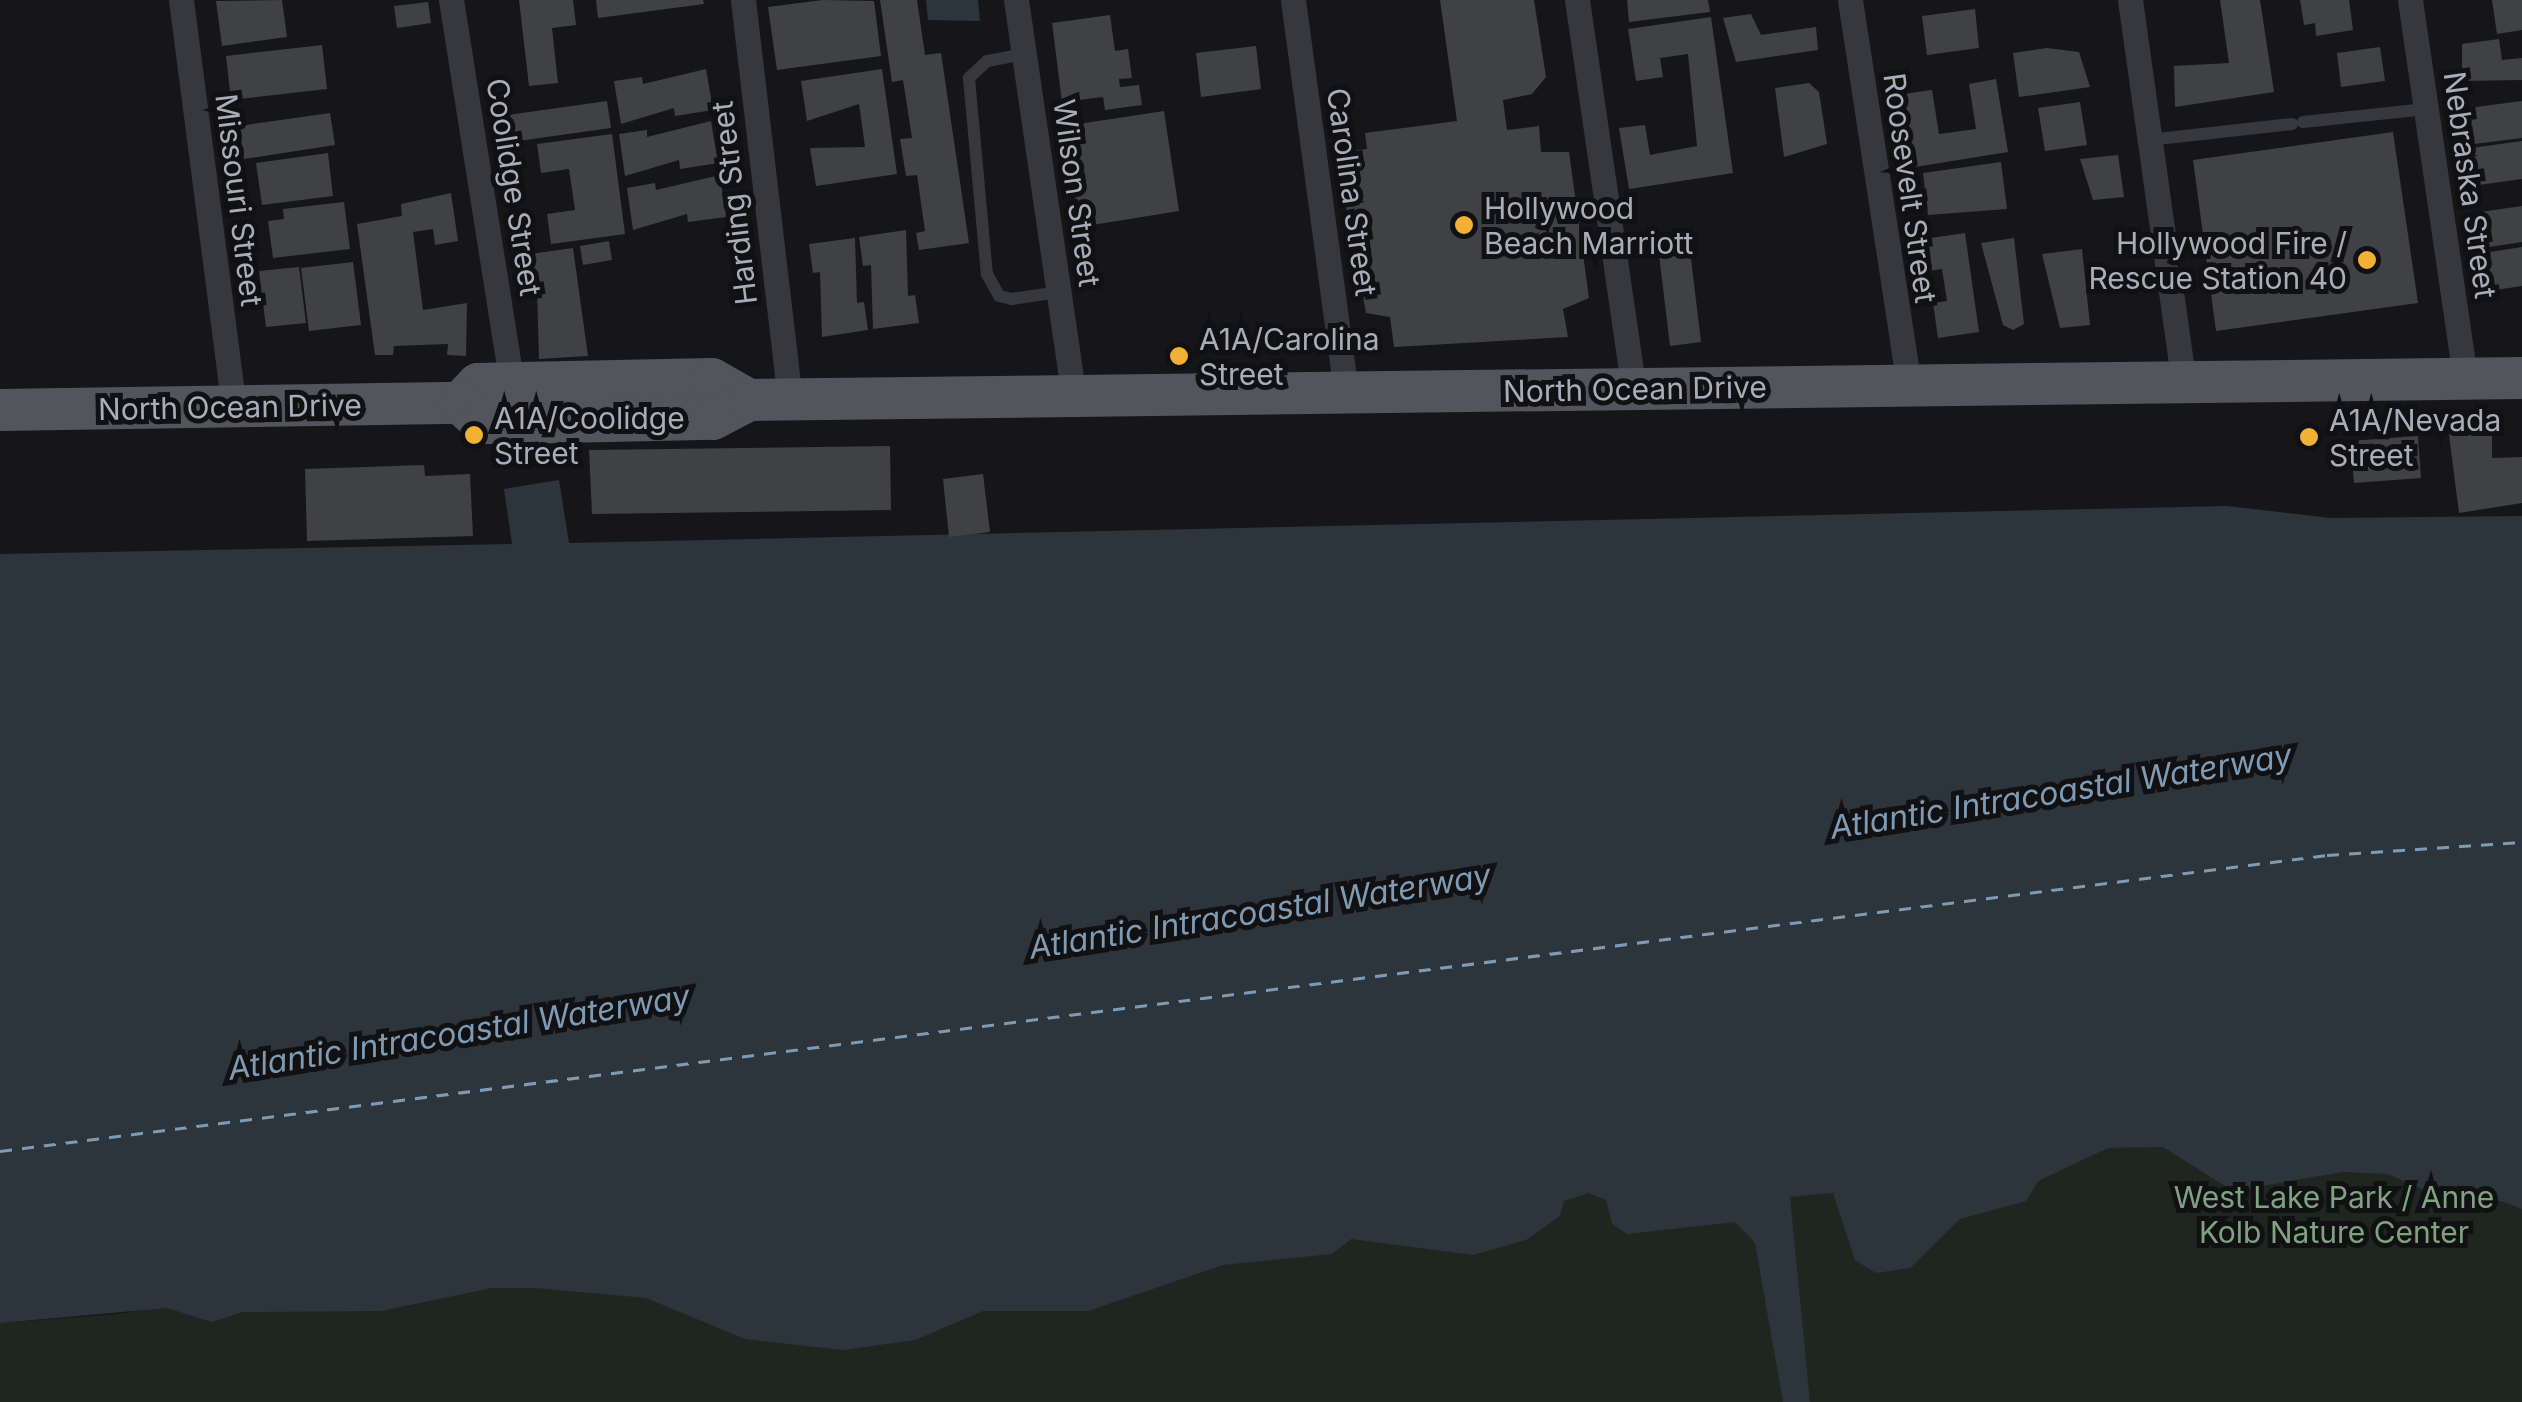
<!DOCTYPE html>
<style>
body{margin:0}
#map{position:relative;width:2522px;height:1402px;overflow:hidden;background:#161618;font-family:Inter,sans-serif}
div>[style]{position:absolute}
.green>*{inset:0;background:#1e261f}
.water>*{inset:0;background:#2c353c}
.ferry>*{height:2.5px;margin-top:-1.25px;transform-origin:0;background:repeating-linear-gradient(90deg,#7f9bb3 0 12px,transparent 0 22px)}
.building>*{inset:0;background:#404145}
.lane>*{height:12px;margin:-6px;padding:0 6px;transform-origin:6px;border-radius:6px;background:#37383d}
.street>*{height:25px;margin:-12.5px;padding:0 12.5px;transform-origin:12.5px;border-radius:12.5px;background:#37383d}
.primary>*{height:42px;margin:-21px;padding:0 21px;transform-origin:21px;border-radius:21px;background:#53555c}
.dots>*{width:28px;height:28px;translate:-50% -50%;box-sizing:border-box;border:5px solid #111113;border-radius:50%}
span{translate:-50% -50%;white-space:nowrap;text-align:center;line-height:1.15;-webkit-text-stroke:10px #111113;paint-order:stroke}
.street-label{font-size:30px;color:#a8adb8}
.poi-label{font-size:30px;color:#a8adb8}
.left{translate:0 -50%;text-align:left}
.right{translate:-100% -50%;text-align:right}
.park-label{font-size:30px;color:#7fa381}
.water-label{font-size:32px;color:#7f9bb3;font-style:italic}
</style>
<div id="map">
<div class="green">
<div style="clip-path:polygon(2522px 1020px,2522px 1402px,0 1402px,0 1323px,118px 1314px,1687px 1054px)"></div>
</div>
<div class="water">
<div style="clip-path:polygon(926px 0,978px 0,980px 21px,928px 20px)"></div>
<div style="clip-path:polygon(559px 480px,569px 543px,2227px 506px,2331px 518px,2522px 516px,2522px 1209px,2501px 1201px,2458px 1205px,2388px 1174px,2342px 1172px,2233px 1191px,2163px 1147px,2108px 1148px,2038px 1181px,2026px 1201px,1960px 1219px,1910px 1268px,1876px 1273px,1855px 1260px,1833px 1193px,1790px 1197px,1810px 1402px,1783px 1402px,1755px 1243px,1735px 1222px,1627px 1234px,1612px 1224px,1606px 1200px,1589px 1193px,1564px 1201px,1560px 1216px,1526px 1240px,1473px 1255px,1351px 1239px,1332px 1254px,1223px 1265px,1088px 1311px,983px 1311px,915px 1340px,843px 1350px,745px 1339px,646px 1298px,535px 1288px,492px 1288px,381px 1311px,243px 1312px,212px 1322px,167px 1308px,0 1323px,0 554px,512px 544px,504px 489px)"></div>
</div>
<div class="ferry">
<div style="left:0;top:1151px;width:2346px;rotate:-7.25deg"></div>
<div style="left:2327px;top:855px;width:195px;rotate:-3.8deg"></div>
</div>
<div class="building">
<div style="clip-path:polygon(282px 0,287px 37px,222px 46px,216px 1px)"></div>
<div style="clip-path:polygon(519px 0,573px 0,576px 25px,552px 28px,558px 83px,529px 86px)"></div>
<div style="clip-path:polygon(596px 0,703px 0,704px 4px,598px 18px)"></div>
<div style="clip-path:polygon(823px 0,874px 1px,881px 56px,777px 70px,768px 7px)"></div>
<div style="clip-path:polygon(880px 0,917px 0,925px 55px,941px 53px,969px 243px,919px 250px,916px 233px,925px 231px,917px 175px,906px 176px,900px 139px,912px 138px,903px 80px,892px 82px)"></div>
<div style="clip-path:polygon(1440px 0,1534px 0,1546px 77px,1532px 94px,1503px 100px,1507px 130px,1539px 126px,1541px 152px,1569px 152px,1589px 298px,1563px 309px,1568px 337px,1394px 347px,1390px 317px,1366px 313px,1336px 153px,1367px 149px,1365px 133px,1457px 121px)"></div>
<div style="clip-path:polygon(1627px 0,1708px 0,1710px 12px,1629px 22px)"></div>
<div style="clip-path:polygon(2220px 0,2260px 0,2274px 92px,2175px 107px,2174px 66px,2229px 63px)"></div>
<div style="clip-path:polygon(2300px 0,2349px 0,2353px 30px,2316px 36px,2315px 23px,2304px 25px)"></div>
<div style="clip-path:polygon(2492px 0,2522px 0,2522px 30px,2497px 34px)"></div>
<div style="clip-path:polygon(428px 2px,431px 23px,397px 28px,394px 6px)"></div>
<div style="clip-path:polygon(1975px 9px,1979px 48px,1927px 55px,1922px 16px)"></div>
<div style="clip-path:polygon(1751px 14px,1761px 35px,1816px 27px,1818px 50px,1736px 62px,1723px 18px)"></div>
<div style="clip-path:polygon(1110px 15px,1115px 51px,1128px 49px,1132px 78px,1119px 79px,1120px 87px,1139px 85px,1142px 105px,1105px 110px,1103px 97px,1062px 102px,1052px 23px)"></div>
<div style="clip-path:polygon(1711px 17px,1733px 173px,1629px 189px,1619px 128px,1645px 125px,1650px 155px,1697px 146px,1688px 54px,1660px 58px,1663px 77px,1636px 81px,1628px 29px)"></div>
<div style="clip-path:polygon(2499px 39px,2502px 60px,2522px 58px,2522px 80px,2462px 81px,2462px 44px)"></div>
<div style="clip-path:polygon(322px 45px,327px 89px,231px 100px,226px 56px)"></div>
<div style="clip-path:polygon(1256px 46px,1261px 89px,1201px 97px,1196px 53px)"></div>
<div style="clip-path:polygon(2380px 47px,2385px 81px,2341px 87px,2337px 53px)"></div>
<div style="clip-path:polygon(2047px 48px,2079px 52px,2090px 87px,2019px 97px,2013px 53px)"></div>
<div style="clip-path:polygon(706px 69px,713px 110px,675px 116px,674px 108px,621px 124px,614px 81px,642px 77px,643px 84px)"></div>
<div style="clip-path:polygon(882px 69px,897px 174px,816px 186px,810px 148px,865px 147px,859px 104px,807px 121px,801px 81px)"></div>
<div style="clip-path:polygon(1996px 79px,2008px 152px,1915px 167px,1904px 94px,1932px 90px,1939px 134px,1976px 129px,1969px 84px)"></div>
<div style="clip-path:polygon(1809px 83px,1819px 92px,1827px 144px,1784px 157px,1775px 88px)"></div>
<div style="clip-path:polygon(607px 101px,611px 128px,511px 142px,508px 115px)"></div>
<div style="clip-path:polygon(2522px 101px,2522px 138px,2458px 146px,2453px 110px)"></div>
<div style="clip-path:polygon(2080px 102px,2087px 145px,2045px 151px,2038px 108px)"></div>
<div style="clip-path:polygon(1164px 111px,1179px 211px,1080px 227px,1065px 126px)"></div>
<div style="clip-path:polygon(330px 113px,335px 145px,244px 159px,239px 126px)"></div>
<div style="clip-path:polygon(711px 121px,718px 163px,680px 169px,679px 160px,625px 176px,619px 134px,647px 130px,647px 137px)"></div>
<div style="clip-path:polygon(2393px 132px,2418px 303px,2216px 331px,2193px 160px)"></div>
<div style="clip-path:polygon(612px 134px,625px 234px,551px 244px,547px 214px,575px 210px,569px 169px,541px 173px,537px 144px)"></div>
<div style="clip-path:polygon(2522px 141px,2522px 179px,2465px 187px,2464px 149px)"></div>
<div style="clip-path:polygon(328px 153px,333px 196px,262px 205px,256px 163px)"></div>
<div style="clip-path:polygon(2118px 155px,2124px 197px,2093px 200px,2080px 159px)"></div>
<div style="clip-path:polygon(2001px 162px,2007px 209px,1928px 215px,1923px 173px)"></div>
<div style="clip-path:polygon(720px 175px,726px 217px,688px 222px,687px 214px,633px 230px,627px 188px,655px 183px,656px 190px)"></div>
<div style="clip-path:polygon(451px 193px,458px 241px,435px 245px,433px 229px,413px 232px,423px 310px,467px 303px,466px 356px,447px 355px,448px 344px,394px 346px,393px 355px,375px 355px,357px 224px,402px 216px,401px 204px)"></div>
<div style="clip-path:polygon(344px 202px,350px 249px,273px 258px,268px 221px,284px 219px,283px 209px)"></div>
<div style="clip-path:polygon(2522px 206px,2522px 242px,2476px 249px,2466px 214px)"></div>
<div style="clip-path:polygon(906px 230px,908px 296px,915px 295px,919px 323px,873px 329px,871px 265px,863px 266px,859px 237px)"></div>
<div style="clip-path:polygon(1965px 233px,1979px 332px,1938px 338px,1933px 303px,1947px 301px,1942px 269px,1928px 271px,1924px 239px)"></div>
<div style="clip-path:polygon(855px 238px,857px 303px,864px 302px,868px 330px,822px 337px,820px 272px,813px 273px,809px 244px)"></div>
<div style="clip-path:polygon(2014px 238px,2024px 324px,2013px 330px,2003px 325px,1981px 243px)"></div>
<div style="clip-path:polygon(609px 241px,612px 260px,583px 265px,580px 246px)"></div>
<div style="clip-path:polygon(1689px 242px,1701px 342px,1670px 346px,1658px 246px)"></div>
<div style="clip-path:polygon(2522px 247px,2522px 286px,2482px 292px,2477px 254px)"></div>
<div style="clip-path:polygon(573px 248px,588px 356px,539px 359px,537px 289px,528px 291px,523px 255px)"></div>
<div style="clip-path:polygon(2082px 249px,2090px 325px,2060px 328px,2042px 254px)"></div>
<div style="clip-path:polygon(353px 262px,361px 325px,309px 331px,301px 268px)"></div>
<div style="clip-path:polygon(299px 267px,306px 323px,266px 327px,259px 271px)"></div>
<div style="clip-path:polygon(2492px 426px,2492px 458px,2522px 457px,2522px 503px,2459px 513px,2448px 427px)"></div>
<div style="clip-path:polygon(2418px 436px,2421px 478px,2354px 483px,2350px 441px)"></div>
<div style="clip-path:polygon(890px 446px,891px 510px,592px 514px,589px 450px)"></div>
<div style="clip-path:polygon(424px 465px,425px 476px,470px 474px,473px 536px,307px 541px,305px 469px)"></div>
<div style="clip-path:polygon(983px 474px,990px 532px,949px 537px,943px 479px)"></div>
</div>
<div class="lane">
<div style="left:1024px;top:54px;width:38px;rotate:169deg"></div>
<div style="left:987px;top:61px;width:25px;rotate:137deg"></div>
<div style="left:969px;top:78px;width:197px;rotate:84.8deg"></div>
<div style="left:987px;top:274px;width:25px;rotate:61deg"></div>
<div style="left:999px;top:296px;width:13px;rotate:13deg"></div>
<div style="left:1012px;top:299px;width:48px;rotate:-8.5deg"></div>
<div style="left:2303px;top:122px;width:124px;rotate:-6deg"></div>
<div style="left:2149px;top:140px;width:144px;rotate:-6.4deg"></div>
</div>
<div class="street">
<div style="left:181px;top:0;width:412px;rotate:82.6deg"></div>
<div style="left:451px;top:0;width:389px;rotate:81deg"></div>
<div style="left:743px;top:0;width:402px;rotate:83.3deg"></div>
<div style="left:1016px;top:0;width:400px;rotate:81.7deg"></div>
<div style="left:1293px;top:0;width:397px;rotate:82.3deg"></div>
<div style="left:1577px;top:0;width:393px;rotate:81.7deg"></div>
<div style="left:1850px;top:0;width:390px;rotate:81.3deg"></div>
<div style="left:2130px;top:0;width:386px;rotate:82deg"></div>
<div style="left:2410px;top:0;width:383px;rotate:81.7deg"></div>
</div>
<div class="primary">
<div style="left:460px;top:403px;width:26px;rotate:-47deg"></div>
<div style="left:478px;top:384px;width:234px;rotate:-1.2deg"></div>
<div style="left:712px;top:379px;width:43px;rotate:29.6deg"></div>
<div style="left:0;top:410px;width:460px;rotate:-0.9deg"></div>
<div style="left:460px;top:403px;width:30px;rotate:42deg"></div>
<div style="left:482px;top:423px;width:33px"></div>
<div style="left:515px;top:423px;width:198px;rotate:-1.2deg"></div>
<div style="left:713px;top:419px;width:41px;rotate:-27.8deg"></div>
<div style="left:749px;top:400px;width:1773px;rotate:-0.71deg"></div>
</div>
<div class="dots">
<div style="left:1464px;top:225px;background:#f2b134"></div>
<div style="left:2367px;top:260px;background:#f2b134"></div>
<div style="left:1179px;top:356px;background:#f2b134"></div>
<div style="left:474px;top:435px;background:#f2b134"></div>
<div style="left:2309px;top:437px;background:#f2b134"></div>
</div>
<div class="street-label">
<span style="left:2470px;top:185px;rotate:82deg">Nebraska Street</span>
<span style="left:514px;top:187px;rotate:81deg">Coolidge Street</span>
<span style="left:1910px;top:188px;rotate:82deg">Roosevelt Street</span>
<span style="left:1352px;top:192px;rotate:82deg">Carolina Street</span>
<span style="left:1077px;top:193px;rotate:82deg">Wilson Street</span>
<span style="left:239px;top:200px;rotate:83deg">Missouri Street</span>
<span style="left:734px;top:203px;rotate:-97deg">Harding Street</span>
<span style="left:1635px;top:389px;rotate:-1deg">North Ocean Drive</span>
<span style="left:230px;top:407px;rotate:-1deg">North Ocean Drive</span>
</div>
<div class="poi-label">
<span class="left" style="left:1484px;top:225px">Hollywood<br>Beach Marriott</span>
<span class="right" style="left:2347px;top:260px">Hollywood Fire /<br>Rescue Station 40</span>
<span class="left" style="left:1199px;top:356px">A1A/Carolina<br>Street</span>
<span class="left" style="left:494px;top:435px">A1A/Coolidge<br>Street</span>
<span class="left" style="left:2329px;top:437px">A1A/Nevada<br>Street</span>
</div>
<div class="park-label">
<span style="left:2334px;top:1214px">West Lake Park / Anne<br>Kolb Nature Center</span>
</div>
<div class="water-label">
<span style="left:2061px;top:792px;rotate:-9deg">Atlantic Intracoastal Waterway</span>
<span style="left:1260px;top:912px;rotate:-9deg">Atlantic Intracoastal Waterway</span>
<span style="left:459px;top:1033px;rotate:-9deg">Atlantic Intracoastal Waterway</span>
</div>
</div>
